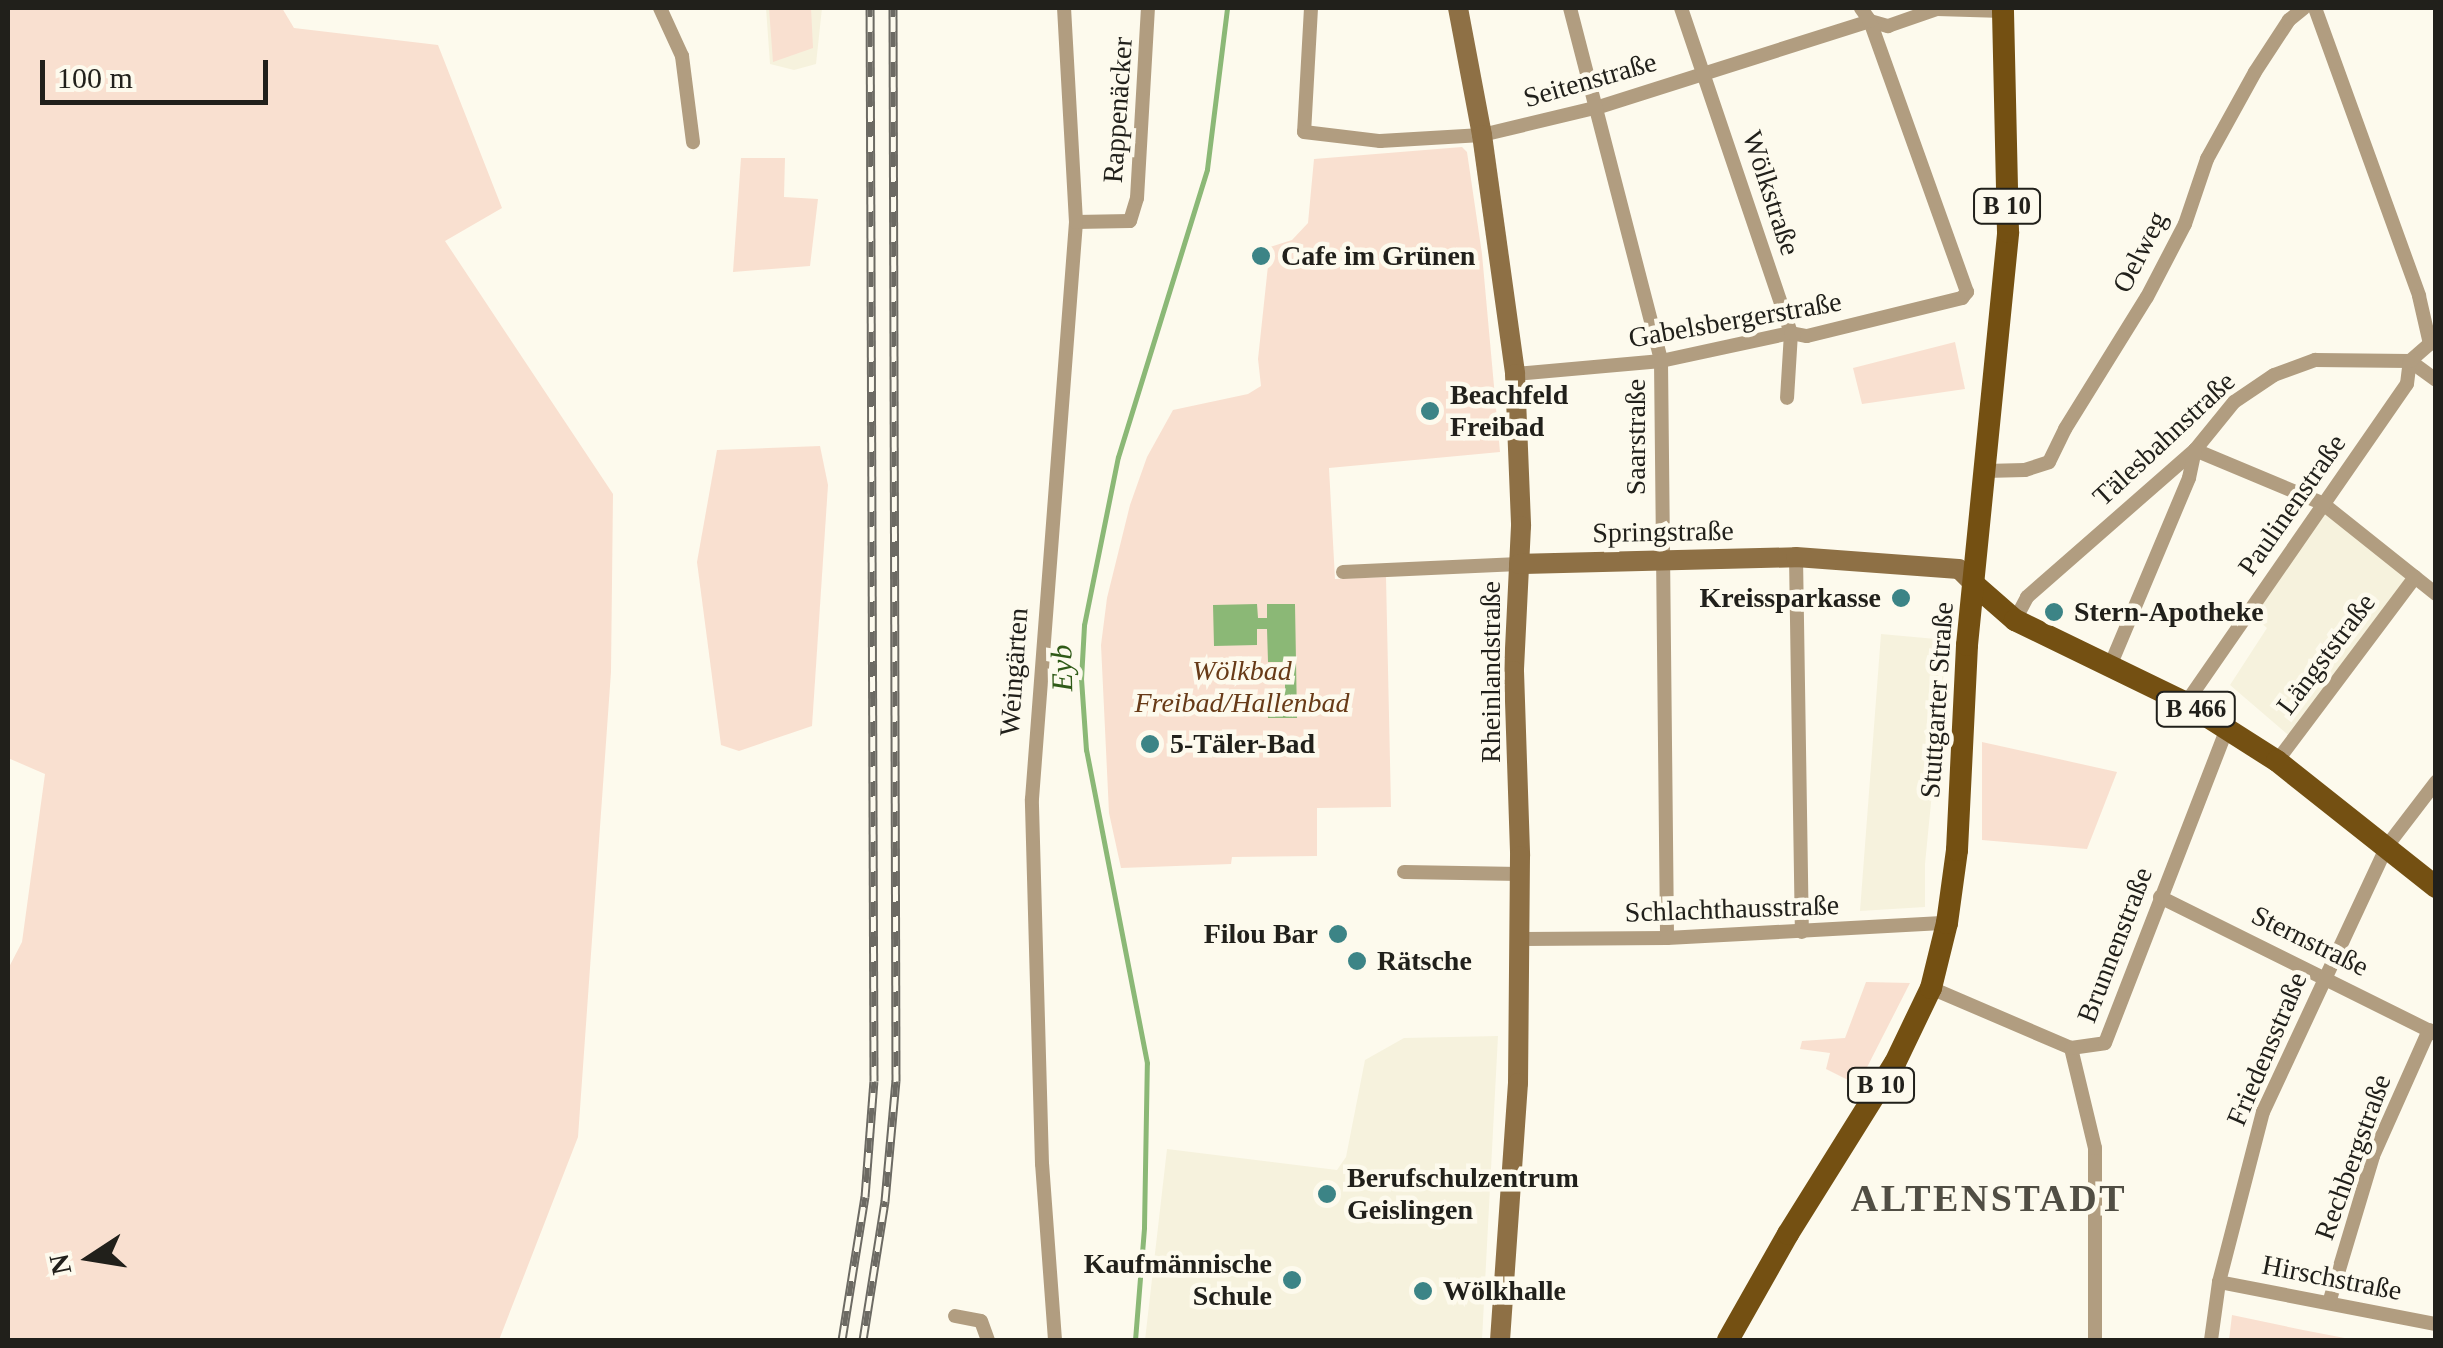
<!DOCTYPE html>
<meta charset="utf-8">
<style>
body{margin:0}
#map{position:relative;width:2443px;height:1348px;overflow:hidden;background:#fdfaed;font-family:"Times New Roman",serif}
div>[style]{position:absolute}
.built>*{inset:0;background:#f6f2dd}
.green>*{inset:0;background:#f9e0d0}
.water>*{inset:0;background:#8bb876}
.stream>*{height:5px;margin:-2.5px;padding:0 2.5px;transform-origin:2.5px;border-radius:2.5px;background:#8bb876}
.street>*{height:14px;margin:-7px;padding:0 7px;transform-origin:7px;border-radius:7px;background:#b19d80}
.secondary>*{height:20px;margin:-10px;padding:0 10px;transform-origin:10px;border-radius:10px;background:#8e7045}
.primary>*{height:22px;margin:-11px;padding:0 11px;transform-origin:11px;border-radius:11px;background:#745012}
.rail>*{height:9px;margin-top:-4.5px;transform-origin:0;background:repeating-linear-gradient(90deg,#fdfaed 0 15px,#6c6a63 0 30px);box-sizing:border-box;border-block:2px solid #6c6a63}
.dots>*{width:28px;height:28px;translate:-50% -50%;box-sizing:border-box;border:5px solid #fdfaed;border-radius:50%}
span{translate:-50% -50%;white-space:nowrap;text-align:center;line-height:1.15;-webkit-text-stroke:9px #fdfaed;paint-order:stroke}
.shield-label span{padding:2px 8px;background:#fdfaed;border:2px solid;border-radius:8px;-webkit-text-stroke-width:0}
.shield-label{font-size:25px;color:#21201b;font-weight:700}
.street-label{font-size:28px;color:#21201b}
.poi-label{font-size:28px;color:#21201b;font-weight:700}
.left{translate:0 -50%;text-align:left}
.right{translate:-100% -50%;text-align:right}
.park-label{font-size:28px;color:#673a17;font-style:italic}
.water-label{font-size:30px;color:#2f5a17;font-style:italic}
.district-label{font-size:38px;color:#514e44;font-weight:700;letter-spacing:2.5px}
.frame{position:absolute;inset:0;border:10px solid #21201b;pointer-events:none}
.north{position:absolute;left:40px;top:1208px;width:100px;height:100px;-webkit-text-stroke:8px #fdfaed;paint-order:stroke;rotate:258deg;font-size:28px;font-weight:700;line-height:40px;text-align:center;color:#21201b}
.north::after{content:'';display:block;margin:auto;width:35px;height:45px;background:#21201b;clip-path:polygon(50% 0,100% 100%,50% 72%,0 100%)}
.scale{position:absolute;left:40px;top:60px;width:228px;height:45px;box-sizing:border-box;border:5px solid #21201b;border-top:0;padding-left:12px;font-size:30px;line-height:35px;white-space:nowrap;color:#21201b;-webkit-text-stroke:8px #fdfaed;paint-order:stroke}
</style>
<div id="map">
<div class="built">
<div style="clip-path:polygon(766px 8px,822px 8px,816px 64px,794px 70px,770px 64px)"></div>
<div style="clip-path:polygon(2322px 503px,2415px 577px,2293px 739px,2230px 685px,2267px 628px,2248px 612px)"></div>
<div style="clip-path:polygon(1881px 634px,1947px 640px,1925px 864px,1925px 907px,1860px 911px)"></div>
<div style="clip-path:polygon(1498px 1036px,1482px 1340px,1145px 1340px,1167px 1149px,1337px 1170px,1346px 1157px,1365px 1060px,1404px 1038px)"></div>
</div>
<div class="green">
<div style="clip-path:polygon(8px 8px,282px 8px,294px 28px,438px 45px,502px 208px,445px 241px,613px 494px,611px 672px,578px 1137px,499px 1340px,8px 1340px,8px 969px,22px 942px,45px 774px,8px 758px)"></div>
<div style="clip-path:polygon(769px 8px,811px 8px,813px 48px,773px 62px)"></div>
<div style="clip-path:polygon(1462px 147px,1467px 152px,1482px 254px,1500px 452px,1329px 468px,1335px 579px,1386px 577px,1391px 807px,1317px 808px,1317px 856px,1232px 857px,1231px 864px,1121px 868px,1109px 813px,1101px 645px,1107px 598px,1130px 505px,1147px 457px,1173px 410px,1248px 394px,1261px 386px,1258px 359px,1270px 247px,1292px 240px,1308px 223px,1314px 159px)"></div>
<div style="clip-path:polygon(741px 158px,785px 158px,784px 197px,818px 199px,810px 266px,733px 272px)"></div>
<div style="clip-path:polygon(1955px 342px,1965px 389px,1862px 404px,1853px 368px)"></div>
<div style="clip-path:polygon(820px 446px,828px 485px,812px 726px,739px 751px,721px 745px,697px 562px,717px 450px)"></div>
<div style="clip-path:polygon(1982px 742px,2117px 772px,2087px 849px,1982px 840px)"></div>
<div style="clip-path:polygon(1866px 982px,1910px 983px,1858px 1085px,1826px 1069px,1830px 1053px,1800px 1049px,1802px 1041px,1845px 1038px)"></div>
<div style="clip-path:polygon(2232px 1315px,2303px 1330px,2355px 1340px,2229px 1340px)"></div>
</div>
<div class="water">
<div style="clip-path:polygon(1257px 604px,1258px 618px,1267px 618px,1267px 604px,1295px 604px,1297px 718px,1268px 718px,1267px 692px,1285px 691px,1285px 662px,1268px 662px,1267px 629px,1257px 629px,1257px 645px,1214px 646px,1213px 605px)"></div>
</div>
<div class="stream">
<div style="left:1135px;top:1340px;width:113px;rotate:-85.4deg"></div>
<div style="left:1144px;top:1227px;width:164px;rotate:-89deg"></div>
<div style="left:1147px;top:1063px;width:319px;rotate:-101deg"></div>
<div style="left:1086px;top:750px;width:71px;rotate:-94deg"></div>
<div style="left:1081px;top:679px;width:54px;rotate:-86.8deg"></div>
<div style="left:1084px;top:625px;width:171px;rotate:-78.6deg"></div>
<div style="left:1118px;top:457px;width:301px;rotate:-72.8deg"></div>
<div style="left:1207px;top:169px;width:162px;rotate:-82.9deg"></div>
</div>
<div class="street">
<div style="left:660px;top:8px;width:53px;rotate:65.4deg"></div>
<div style="left:682px;top:56px;width:87px;rotate:82.7deg"></div>
<div style="left:1311px;top:8px;width:124px;rotate:93.2deg"></div>
<div style="left:1304px;top:132px;width:77px;rotate:6.8deg"></div>
<div style="left:1380px;top:141px;width:102px;rotate:-3.4deg"></div>
<div style="left:1482px;top:135px;width:120px;rotate:-13.5deg"></div>
<div style="left:1599px;top:107px;width:284px;rotate:-17.6deg"></div>
<div style="left:1870px;top:21px;width:19px;rotate:16deg"></div>
<div style="left:1888px;top:26px;width:52px;rotate:-19.1deg"></div>
<div style="left:1937px;top:9px;width:66px;rotate:1.7deg"></div>
<div style="left:1570px;top:8px;width:365px;rotate:75.5deg"></div>
<div style="left:1661px;top:361px;width:577px;rotate:89.4deg"></div>
<div style="left:1681px;top:8px;width:343px;rotate:71.3deg"></div>
<div style="left:1791px;top:333px;width:65px;rotate:93.5deg"></div>
<div style="left:2315px;top:8px;width:306px;rotate:70.1deg"></div>
<div style="left:2419px;top:296px;width:49px;rotate:77.1deg"></div>
<div style="left:1076px;top:222px;width:54px;rotate:-1.1deg"></div>
<div style="left:1130px;top:221px;width:24px;rotate:-73deg"></div>
<div style="left:1137px;top:198px;width:190px;rotate:-86.7deg"></div>
<div style="left:1515px;top:374px;width:147px;rotate:-5.1deg"></div>
<div style="left:1661px;top:361px;width:133px;rotate:-12.2deg"></div>
<div style="left:1791px;top:333px;width:16px;rotate:11deg"></div>
<div style="left:1807px;top:336px;width:160px;rotate:-13.8deg"></div>
<div style="left:1962px;top:298px;width:8px;rotate:-50deg"></div>
<div style="left:1967px;top:292px;width:288px;rotate:-109.7deg"></div>
<div style="left:1870px;top:21px;width:16px;rotate:-125deg"></div>
<div style="left:2195px;top:450px;width:138px;rotate:22.7deg"></div>
<div style="left:2322px;top:503px;width:146px;rotate:38.6deg"></div>
<div style="left:1985px;top:471px;width:40px;rotate:-1.4deg"></div>
<div style="left:2025px;top:470px;width:25px;rotate:-18deg"></div>
<div style="left:2049px;top:462px;width:37px;rotate:-64deg"></div>
<div style="left:2065px;top:429px;width:155px;rotate:-58.2deg"></div>
<div style="left:2147px;top:297px;width:82px;rotate:-62.5deg"></div>
<div style="left:2185px;top:224px;width:69px;rotate:-71.3deg"></div>
<div style="left:2207px;top:159px;width:99px;rotate:-61.1deg"></div>
<div style="left:2255px;top:72px;width:62px;rotate:-56.8deg"></div>
<div style="left:2289px;top:20px;width:19px;rotate:-39deg"></div>
<div style="left:1796px;top:557px;width:375px;rotate:89.1deg"></div>
<div style="left:1343px;top:572px;width:176px;rotate:-2.6deg"></div>
<div style="left:2015px;top:620px;width:26px;rotate:-62deg"></div>
<div style="left:2027px;top:597px;width:223px;rotate:-41.2deg"></div>
<div style="left:2195px;top:450px;width:62px;rotate:-50.9deg"></div>
<div style="left:2234px;top:402px;width:48px;rotate:-34deg"></div>
<div style="left:2274px;top:375px;width:44px;rotate:-20.1deg"></div>
<div style="left:2315px;top:360px;width:95px;rotate:0.6deg"></div>
<div style="left:2410px;top:361px;width:32px;rotate:36deg"></div>
<div style="left:2110px;top:666px;width:204px;rotate:-67.2deg"></div>
<div style="left:2189px;top:478px;width:29px;rotate:-78deg"></div>
<div style="left:2186px;top:703px;width:388px;rotate:-55.3deg"></div>
<div style="left:2407px;top:384px;width:23px;rotate:-83deg"></div>
<div style="left:2410px;top:361px;width:35px;rotate:-41deg"></div>
<div style="left:2277px;top:761px;width:230px;rotate:-53.1deg"></div>
<div style="left:1404px;top:872px;width:116px;rotate:1deg"></div>
<div style="left:2160px;top:897px;width:308px;rotate:26.4deg"></div>
<div style="left:1519px;top:939px;width:148px;rotate:-0.4deg"></div>
<div style="left:1667px;top:938px;width:280px;rotate:-3.1deg"></div>
<div style="left:1931px;top:988px;width:152px;rotate:23.2deg"></div>
<div style="left:2219px;top:1282px;width:221px;rotate:11deg"></div>
<div style="left:2329px;top:1303px;width:153px;rotate:-73.3deg"></div>
<div style="left:2373px;top:1156px;width:138px;rotate:-66deg"></div>
<div style="left:955px;top:1316px;width:26px;rotate:11deg"></div>
<div style="left:981px;top:1321px;width:20px;rotate:70deg"></div>
<div style="left:1055px;top:1340px;width:176px;rotate:-94.2deg"></div>
<div style="left:1042px;top:1164px;width:365px;rotate:-91.6deg"></div>
<div style="left:1032px;top:799px;width:579px;rotate:-85.64deg"></div>
<div style="left:1076px;top:222px;width:214px;rotate:-93.2deg"></div>
<div style="left:2095px;top:1340px;width:192px;rotate:-90deg"></div>
<div style="left:2095px;top:1148px;width:103px;rotate:-103.5deg"></div>
<div style="left:2071px;top:1048px;width:34px;rotate:-8deg"></div>
<div style="left:2105px;top:1043px;width:338px;rotate:-68.8deg"></div>
<div style="left:2211px;top:1340px;width:59px;rotate:-82.1deg"></div>
<div style="left:2219px;top:1282px;width:176px;rotate:-75.5deg"></div>
<div style="left:2263px;top:1112px;width:293px;rotate:-65deg"></div>
<div style="left:2387px;top:846px;width:81px;rotate:-52.6deg"></div>
</div>
<div class="secondary">
<div style="left:1458px;top:8px;width:129px;rotate:79.3deg"></div>
<div style="left:1482px;top:135px;width:241px;rotate:82.1deg"></div>
<div style="left:1515px;top:374px;width:152px;rotate:87.7deg"></div>
<div style="left:1521px;top:526px;width:145px;rotate:92.8deg"></div>
<div style="left:1514px;top:671px;width:185px;rotate:88.1deg"></div>
<div style="left:1520px;top:856px;width:227px;rotate:90.5deg"></div>
<div style="left:1518px;top:1083px;width:258px;rotate:94deg"></div>
<div style="left:1519px;top:564px;width:277px;rotate:-1.4deg"></div>
<div style="left:1796px;top:557px;width:163px;rotate:4.2deg"></div>
<div style="left:1959px;top:569px;width:24px;rotate:45deg"></div>
</div>
<div class="primary">
<div style="left:1976px;top:586px;width:52px;rotate:41.1deg"></div>
<div style="left:2015px;top:620px;width:190px;rotate:25.9deg"></div>
<div style="left:2186px;top:703px;width:108px;rotate:32.5deg"></div>
<div style="left:2277px;top:761px;width:203px;rotate:38.4deg"></div>
<div style="left:1728px;top:1340px;width:122px;rotate:-60.5deg"></div>
<div style="left:1788px;top:1234px;width:202px;rotate:-58deg"></div>
<div style="left:1895px;top:1063px;width:83px;rotate:-64.4deg"></div>
<div style="left:1931px;top:988px;width:67px;rotate:-76.2deg"></div>
<div style="left:1947px;top:923px;width:74px;rotate:-82.2deg"></div>
<div style="left:1957px;top:850px;width:205px;rotate:-87.2deg"></div>
<div style="left:1967px;top:645px;width:415px;rotate:-84.3deg"></div>
<div style="left:2008px;top:232px;width:224px;rotate:-91.3deg"></div>
</div>
<div class="rail">
<div style="left:842px;top:1340px;width:145px;rotate:-80.9deg"></div>
<div style="left:865px;top:1197px;width:116px;rotate:-85.6deg"></div>
<div style="left:874px;top:1081px;width:1073px;rotate:-90.21deg"></div>
<div style="left:863px;top:1340px;width:141px;rotate:-81deg"></div>
<div style="left:885px;top:1201px;width:121px;rotate:-84.8deg"></div>
<div style="left:896px;top:1081px;width:1073px;rotate:-90.16deg"></div>
</div>
<div class="dots">
<div style="left:1261px;top:256px;background:#3c8486"></div>
<div style="left:1430px;top:411px;background:#3c8486"></div>
<div style="left:1901px;top:598px;background:#3c8486"></div>
<div style="left:2054px;top:612px;background:#3c8486"></div>
<div style="left:1150px;top:744px;background:#3c8486"></div>
<div style="left:1338px;top:934px;background:#3c8486"></div>
<div style="left:1357px;top:961px;background:#3c8486"></div>
<div style="left:1327px;top:1194px;background:#3c8486"></div>
<div style="left:1292px;top:1280px;background:#3c8486"></div>
<div style="left:1423px;top:1291px;background:#3c8486"></div>
</div>
<div class="shield-label">
<span style="left:2007px;top:206px">B 10</span>
<span style="left:2196px;top:709px">B 466</span>
<span style="left:1881px;top:1085px">B 10</span>
</div>
<div class="street-label">
<span style="left:1590px;top:80px;rotate:-16deg">Seitenstraße</span>
<span style="left:1118px;top:110px;rotate:-86deg">Rappenäcker</span>
<span style="left:1771px;top:193px;rotate:72deg">Wölkstraße</span>
<span style="left:2140px;top:252px;rotate:-63deg">Oelweg</span>
<span style="left:1735px;top:320px;rotate:-10deg">Gabelsbergerstraße</span>
<span style="left:1636px;top:437px;rotate:-90deg">Saarstraße</span>
<span style="left:2164px;top:439px;rotate:-43deg">Tälesbahnstraße</span>
<span style="left:2292px;top:505px;rotate:-55deg">Paulinenstraße</span>
<span style="left:1663px;top:532px;rotate:-1deg">Springstraße</span>
<span style="left:2326px;top:654px;rotate:-53deg">Längststraße</span>
<span style="left:1014px;top:672px;rotate:-86deg">Weingärten</span>
<span style="left:1491px;top:672px;rotate:-90deg">Rheinlandstraße</span>
<span style="left:1937px;top:700px;rotate:-86deg">Stuttgarter Straße</span>
<span style="left:1732px;top:909px;rotate:-2deg">Schlachthausstraße</span>
<span style="left:2310px;top:941px;rotate:26deg">Sternstraße</span>
<span style="left:2115px;top:945px;rotate:-69deg">Brunnenstraße</span>
<span style="left:2267px;top:1049px;rotate:-67deg">Friedensstraße</span>
<span style="left:2353px;top:1157px;rotate:-70deg">Rechbergstraße</span>
<span style="left:2332px;top:1278px;rotate:11deg">Hirschstraße</span>
</div>
<div class="poi-label">
<span class="left" style="left:1281px;top:256px">Cafe im Grünen</span>
<span class="left" style="left:1450px;top:411px">Beachfeld<br>Freibad</span>
<span class="right" style="left:1881px;top:598px">Kreissparkasse</span>
<span class="left" style="left:2074px;top:612px">Stern-Apotheke</span>
<span class="left" style="left:1170px;top:744px">5-Täler-Bad</span>
<span class="right" style="left:1318px;top:934px">Filou Bar</span>
<span class="left" style="left:1377px;top:961px">Rätsche</span>
<span class="left" style="left:1347px;top:1194px">Berufschulzentrum<br>Geislingen</span>
<span class="right" style="left:1272px;top:1280px">Kaufmännische<br>Schule</span>
<span class="left" style="left:1443px;top:1291px">Wölkhalle</span>
</div>
<div class="park-label">
<span style="left:1242px;top:687px">Wölkbad<br>Freibad/Hallenbad</span>
</div>
<div class="water-label">
<span style="left:1062px;top:668px;rotate:-91deg">Eyb</span>
</div>
<div class="district-label">
<span style="left:1989px;top:1199px">ALTENSTADT</span>
</div>
<div class="frame"></div>
<div class="north">N</div>
<div class="scale">100 m</div>
</div>
